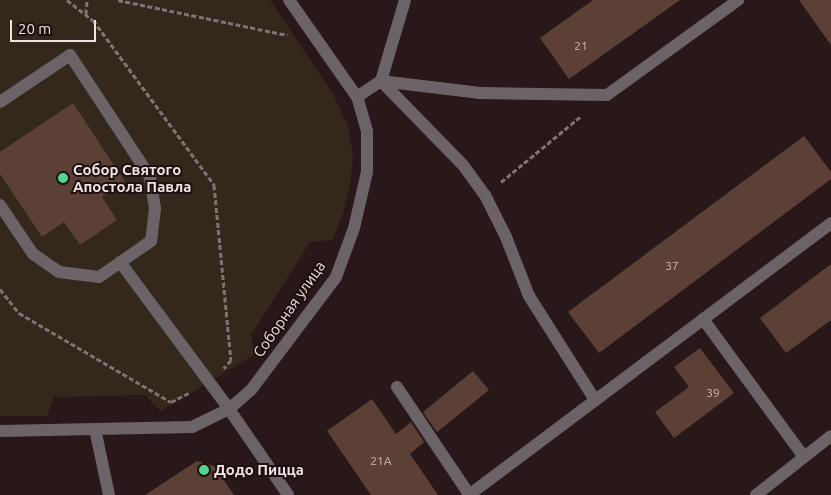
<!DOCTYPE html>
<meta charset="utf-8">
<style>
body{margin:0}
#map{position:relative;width:831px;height:495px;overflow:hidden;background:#28181a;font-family:Ubuntu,sans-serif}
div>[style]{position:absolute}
.green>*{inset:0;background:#33281b}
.building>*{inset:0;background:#5d4035}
.path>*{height:3px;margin-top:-1.5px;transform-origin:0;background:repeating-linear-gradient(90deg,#817374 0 5px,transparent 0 7.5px)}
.service>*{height:12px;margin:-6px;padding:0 6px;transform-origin:6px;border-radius:6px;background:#6b6367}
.pedestrian>*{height:12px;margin:-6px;padding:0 6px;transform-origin:6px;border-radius:6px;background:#6b6367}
.minor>*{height:12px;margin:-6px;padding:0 6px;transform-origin:6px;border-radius:6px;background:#6b6367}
.tertiary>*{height:12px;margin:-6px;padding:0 6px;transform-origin:6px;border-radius:6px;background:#6b6367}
.dots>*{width:14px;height:14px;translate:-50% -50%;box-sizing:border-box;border:2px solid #1e0f11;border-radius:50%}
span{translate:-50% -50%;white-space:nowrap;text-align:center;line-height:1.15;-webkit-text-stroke:4px #1e0f11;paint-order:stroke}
.number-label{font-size:12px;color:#cabbb8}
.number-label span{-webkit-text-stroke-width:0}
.poi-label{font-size:15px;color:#efe4e4;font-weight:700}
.left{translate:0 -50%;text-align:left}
.street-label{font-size:15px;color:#efe4e4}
.scale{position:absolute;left:10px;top:20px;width:86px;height:22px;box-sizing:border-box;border:2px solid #efe4e4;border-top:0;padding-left:6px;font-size:15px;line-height:18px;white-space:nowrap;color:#efe4e4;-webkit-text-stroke:4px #1e0f11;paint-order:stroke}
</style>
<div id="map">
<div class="green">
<div style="clip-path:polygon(0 0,270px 0,333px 94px,348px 126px,353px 156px,350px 185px,343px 214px,332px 240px,310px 242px,251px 335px,255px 354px,161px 411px,145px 395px,54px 397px,47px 416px,0 416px)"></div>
</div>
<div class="building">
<div style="clip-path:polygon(593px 0,680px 0,569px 79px,540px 38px)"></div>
<div style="clip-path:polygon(799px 0,831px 0,831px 45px)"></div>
<div style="clip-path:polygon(73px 103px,125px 182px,102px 197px,117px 220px,80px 245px,64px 222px,42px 237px,0 174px,0 152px)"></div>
<div style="clip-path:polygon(804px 136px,831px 172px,831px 179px,599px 353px,568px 312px)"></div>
<div style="clip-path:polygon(831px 264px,831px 320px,786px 353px,760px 318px)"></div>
<div style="clip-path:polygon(700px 348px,734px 393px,674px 438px,655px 412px,689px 387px,674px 367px)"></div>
<div style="clip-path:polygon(473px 371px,489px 390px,437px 432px,423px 412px)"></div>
<div style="clip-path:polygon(372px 399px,396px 434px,411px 422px,424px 442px,410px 454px,438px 495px,371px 495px,327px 431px)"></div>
<div style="clip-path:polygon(197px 461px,214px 466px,234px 495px,145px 495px)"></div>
</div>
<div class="path">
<div style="left:67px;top:0;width:33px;rotate:38deg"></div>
<div style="left:93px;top:20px;width:205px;rotate:53.7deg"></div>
<div style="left:214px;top:185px;width:176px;rotate:84.5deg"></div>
<div style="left:231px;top:360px;width:11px;rotate:131deg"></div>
<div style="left:118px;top:0;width:173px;rotate:11.7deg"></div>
<div style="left:86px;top:14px;width:14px;rotate:-86deg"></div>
<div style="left:501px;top:182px;width:104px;rotate:-39.5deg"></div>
<div style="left:0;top:289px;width:31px;rotate:52deg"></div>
<div style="left:19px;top:313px;width:176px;rotate:30.4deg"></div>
<div style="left:171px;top:402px;width:22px;rotate:-27deg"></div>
</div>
<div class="service">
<div style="left:381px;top:81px;width:100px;rotate:6.9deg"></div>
<div style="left:480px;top:93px;width:127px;rotate:0.9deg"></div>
<div style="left:607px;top:95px;width:162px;rotate:-35.9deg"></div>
<div style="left:381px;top:81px;width:117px;rotate:45.7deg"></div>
<div style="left:463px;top:165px;width:37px;rotate:54deg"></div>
<div style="left:485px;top:195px;width:47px;rotate:63.4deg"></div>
<div style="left:506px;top:237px;width:63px;rotate:68.7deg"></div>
<div style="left:529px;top:296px;width:123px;rotate:57.6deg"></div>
<div style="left:357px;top:97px;width:29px;rotate:-34deg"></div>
<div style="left:381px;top:81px;width:84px;rotate:-73.5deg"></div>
<div style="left:0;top:102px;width:84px;rotate:-33.9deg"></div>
<div style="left:70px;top:55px;width:146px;rotate:56.7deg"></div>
<div style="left:150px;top:177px;width:32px;rotate:81deg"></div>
<div style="left:155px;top:209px;width:32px;rotate:97deg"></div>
<div style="left:151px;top:241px;width:63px;rotate:145.3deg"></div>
<div style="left:99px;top:277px;width:40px;rotate:-172.9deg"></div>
<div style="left:59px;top:272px;width:32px;rotate:-145deg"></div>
<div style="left:33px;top:254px;width:59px;rotate:-124deg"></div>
<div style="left:120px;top:262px;width:183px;rotate:53.4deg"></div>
<div style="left:703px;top:319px;width:171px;rotate:53.8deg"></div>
<div style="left:397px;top:387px;width:129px;rotate:56.1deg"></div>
<div style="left:95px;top:429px;width:67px;rotate:78deg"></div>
<div style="left:469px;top:495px;width:453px;rotate:-36.9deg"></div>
</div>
<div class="pedestrian">
<div style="left:229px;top:409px;width:104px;rotate:55.5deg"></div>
</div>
<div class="minor">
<div style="left:0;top:431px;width:192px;rotate:-1.2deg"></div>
<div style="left:192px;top:427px;width:41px;rotate:-25.9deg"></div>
<div style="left:229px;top:409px;width:29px;rotate:-41deg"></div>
<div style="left:251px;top:390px;width:141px;rotate:-53deg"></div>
<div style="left:336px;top:277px;width:52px;rotate:-69.8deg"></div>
<div style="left:354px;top:228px;width:57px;rotate:-76.9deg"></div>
<div style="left:367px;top:172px;width:41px;rotate:-90deg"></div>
<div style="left:367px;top:131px;width:35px;rotate:-106deg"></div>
<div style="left:357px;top:97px;width:118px;rotate:-125deg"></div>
</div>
<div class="tertiary">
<div style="left:756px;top:495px;width:95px;rotate:-38.2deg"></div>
</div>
<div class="dots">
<div style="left:63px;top:178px;background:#54d396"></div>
<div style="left:204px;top:470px;background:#54d396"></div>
</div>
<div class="number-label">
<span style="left:581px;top:46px">21</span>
<span style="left:672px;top:266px">37</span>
<span style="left:713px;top:393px">39</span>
<span style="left:381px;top:461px">21А</span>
</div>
<div class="poi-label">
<span class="left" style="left:73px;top:178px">Собор Святого<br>Апостола Павла</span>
<span class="left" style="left:214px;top:470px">Додо Пицца</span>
</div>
<div class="street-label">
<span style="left:289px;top:309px;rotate:-55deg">Соборная улица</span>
</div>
<div class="scale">20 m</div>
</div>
